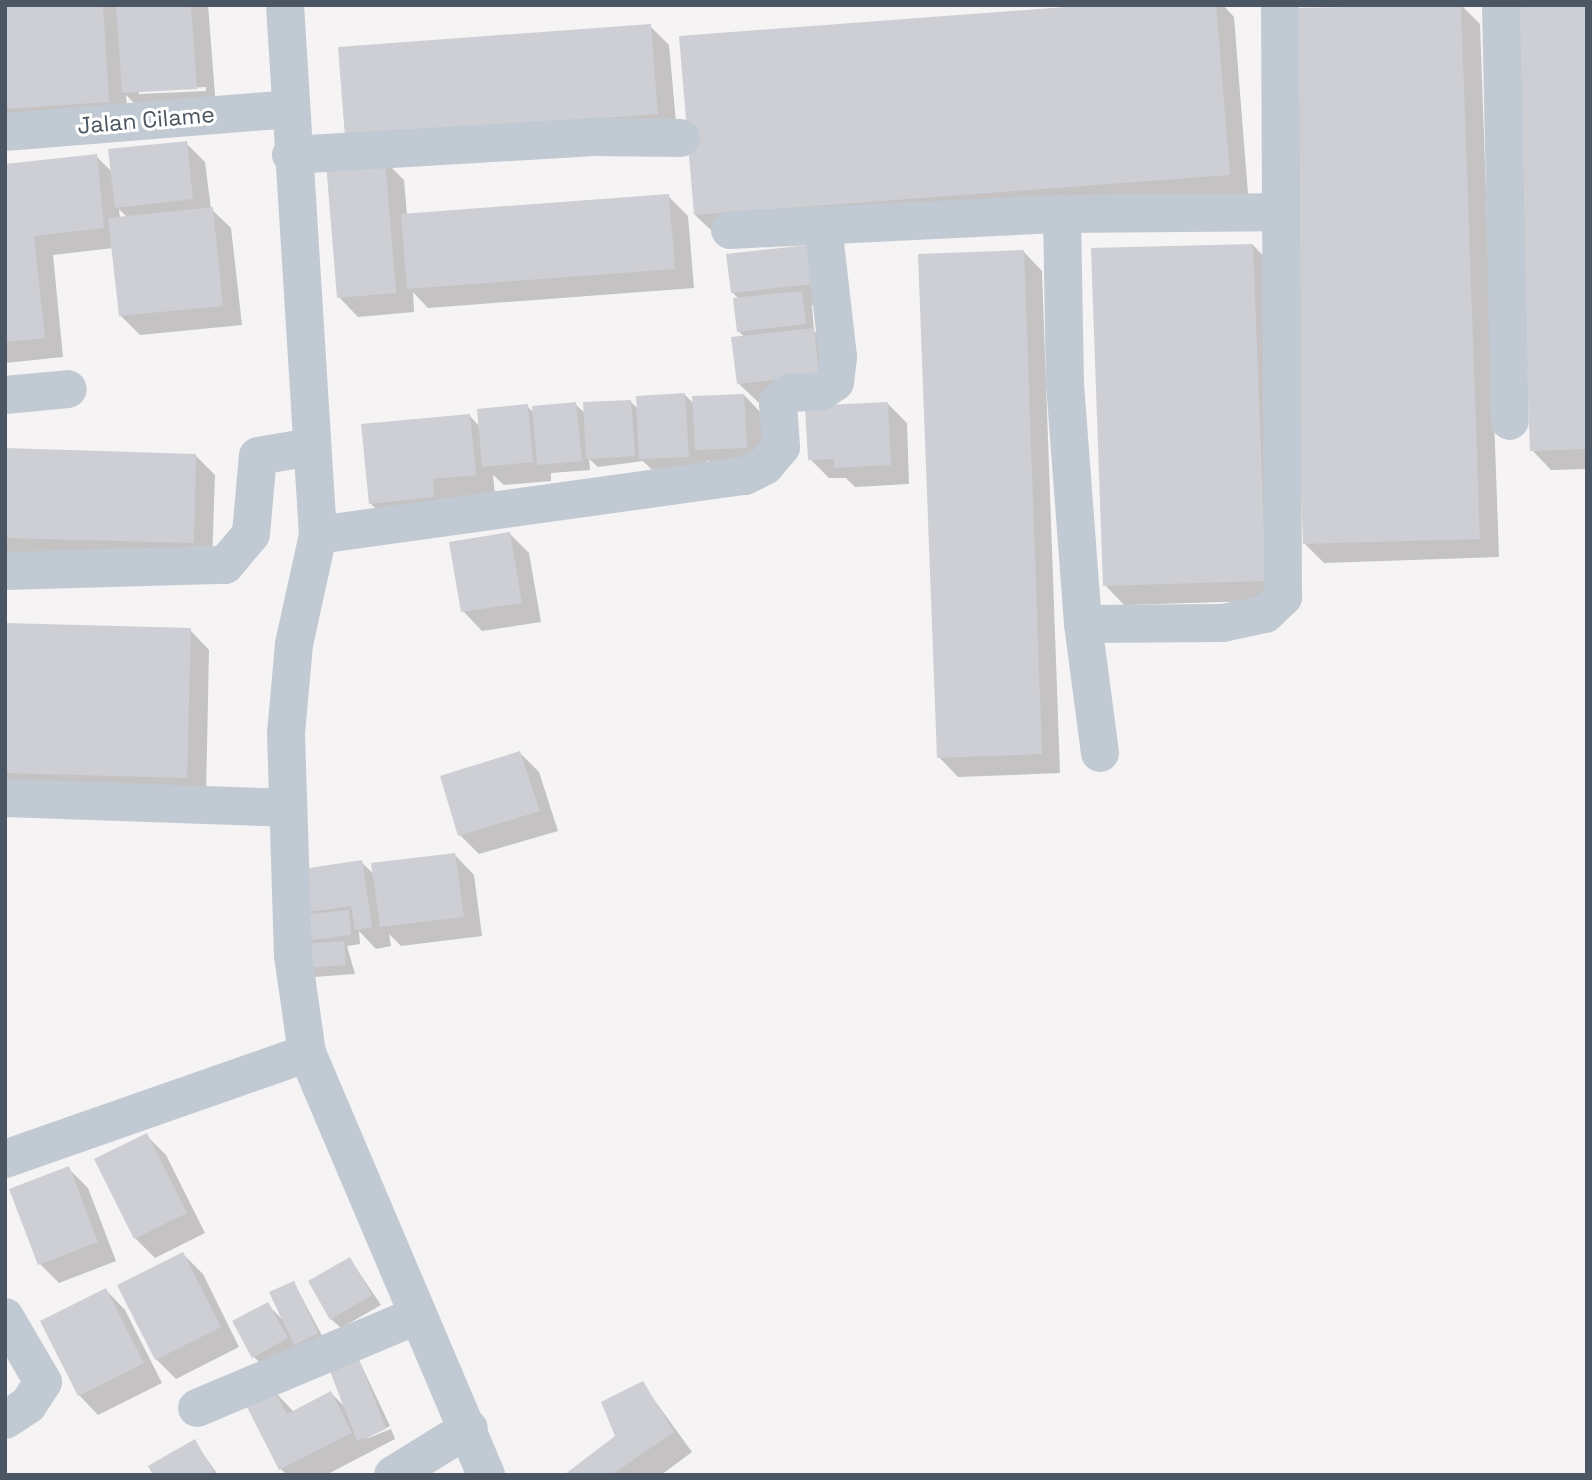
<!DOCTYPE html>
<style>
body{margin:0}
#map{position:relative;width:1592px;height:1480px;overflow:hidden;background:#f5f3f3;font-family:"Space Grotesk",sans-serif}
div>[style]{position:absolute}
.shadow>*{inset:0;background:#0003}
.building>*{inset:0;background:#cdcfd5}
.minor>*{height:38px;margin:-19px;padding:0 19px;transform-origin:19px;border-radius:19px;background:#c1cad2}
span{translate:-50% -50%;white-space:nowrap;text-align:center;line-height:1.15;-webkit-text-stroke:6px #fff;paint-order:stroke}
.street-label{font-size:23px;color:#4a5661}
.frame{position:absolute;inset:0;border:7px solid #4a5661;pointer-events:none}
</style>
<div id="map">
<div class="shadow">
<div style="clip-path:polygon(evenodd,5px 5px,208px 5px,216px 108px,143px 112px,126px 95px,128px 121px,5px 129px,5px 5px,206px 87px,206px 91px,139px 94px,139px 91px,206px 87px)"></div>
<div style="clip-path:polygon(1112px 5px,1223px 5px,1234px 17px,1248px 194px,715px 234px,695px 215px)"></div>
<div style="clip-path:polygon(1461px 5px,1480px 24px,1499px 557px,1324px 563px,1305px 544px)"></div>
<div style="clip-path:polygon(1587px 5px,1587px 469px,1551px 470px,1532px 450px)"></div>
<div style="clip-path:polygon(650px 26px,669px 45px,677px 133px,366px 156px)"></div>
<div style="clip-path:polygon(evenodd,186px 143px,205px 162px,211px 209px,231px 228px,242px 325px,140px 335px,120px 315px,113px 248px,53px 255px,63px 357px,5px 363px,5px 166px,96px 156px,113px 173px,186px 143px,119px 209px,128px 218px,120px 219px,119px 209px)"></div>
<div style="clip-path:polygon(385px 161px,404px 180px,407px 215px,668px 196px,688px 216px,694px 288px,428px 308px,413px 292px,414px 312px,358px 317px,339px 297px)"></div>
<div style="clip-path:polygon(1253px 245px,1272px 265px,1285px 600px,1124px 605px,1105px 585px)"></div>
<div style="clip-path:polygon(808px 246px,831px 303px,812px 305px,814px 331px,833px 349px,837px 394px,758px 402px,738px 383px,745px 337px,738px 331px,739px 299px,732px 292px)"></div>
<div style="clip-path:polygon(1023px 251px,1042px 271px,1060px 773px,958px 777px,939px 757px)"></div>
<div style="clip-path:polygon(685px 395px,694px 404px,744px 395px,763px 415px,766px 467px,716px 469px,707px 460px,708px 475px,660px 478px,643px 461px,598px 467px,589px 459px,590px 470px,551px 473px,551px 481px,504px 485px,493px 475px,495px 494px,390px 522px,370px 503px,470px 416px,480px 427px,527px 406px,534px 413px,575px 404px,586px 414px,631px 402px,638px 409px)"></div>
<div style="clip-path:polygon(887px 403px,907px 423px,909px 484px,855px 487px,846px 478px,829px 478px,810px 459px)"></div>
<div style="clip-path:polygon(5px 450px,195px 455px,215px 475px,212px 562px,5px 556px)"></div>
<div style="clip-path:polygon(509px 533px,529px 553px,541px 622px,482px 631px,463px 611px)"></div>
<div style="clip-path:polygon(5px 625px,190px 630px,209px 650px,206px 797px,5px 791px)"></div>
<div style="clip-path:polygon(520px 753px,539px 772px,558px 831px,479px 854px,460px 835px)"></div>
<div style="clip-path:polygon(455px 855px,474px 875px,482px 936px,401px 946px,389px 934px,391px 946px,376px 949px,359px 931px,360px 944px,347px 946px,355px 974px,314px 977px,304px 912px,361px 862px,375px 875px)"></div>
<div style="clip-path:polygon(146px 1135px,166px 1155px,205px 1233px,155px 1258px,135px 1238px)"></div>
<div style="clip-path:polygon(68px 1168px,88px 1188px,116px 1261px,59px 1283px,40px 1264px)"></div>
<div style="clip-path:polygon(183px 1254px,203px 1274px,239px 1347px,176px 1379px,156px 1359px)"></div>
<div style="clip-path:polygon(350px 1259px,381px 1305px,341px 1328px,331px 1319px)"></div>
<div style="clip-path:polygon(294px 1283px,326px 1343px,263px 1366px,254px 1357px,267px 1304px,286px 1323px)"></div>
<div style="clip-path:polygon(106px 1290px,125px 1310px,162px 1383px,98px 1415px,79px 1395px)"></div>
<div style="clip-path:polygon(357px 1356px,390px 1426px,363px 1440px,391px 1429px,395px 1439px,326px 1475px,287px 1475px,281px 1469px,272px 1389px,294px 1412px,331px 1393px,346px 1408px)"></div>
<div style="clip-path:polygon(642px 1383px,692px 1452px,661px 1475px,566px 1475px,617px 1437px)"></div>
<div style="clip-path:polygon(194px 1441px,218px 1475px,155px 1475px)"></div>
</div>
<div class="building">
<div style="clip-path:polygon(5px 5px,103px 5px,109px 102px,5px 109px)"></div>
<div style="clip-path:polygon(116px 5px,191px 5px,197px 89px,122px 93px)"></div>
<div style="clip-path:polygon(1091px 5px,1216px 5px,1230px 175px,694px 215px,679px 36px)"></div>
<div style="clip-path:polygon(1461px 5px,1480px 539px,1303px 544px,1283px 8px)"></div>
<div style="clip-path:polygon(1514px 5px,1587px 5px,1587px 449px,1530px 451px)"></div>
<div style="clip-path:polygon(651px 24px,658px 114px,345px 137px,338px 47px)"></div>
<div style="clip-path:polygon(187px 141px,193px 199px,115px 208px,108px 149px)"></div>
<div style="clip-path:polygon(97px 154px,104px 228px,34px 236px,45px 338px,5px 342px,5px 164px)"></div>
<div style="clip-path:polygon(385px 159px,396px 293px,337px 298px,326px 163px)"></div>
<div style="clip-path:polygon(669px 194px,675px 269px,407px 289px,401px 214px)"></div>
<div style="clip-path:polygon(213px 207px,223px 306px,119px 316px,108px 218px)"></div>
<div style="clip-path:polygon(1253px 244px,1266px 581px,1103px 586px,1091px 248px)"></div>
<div style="clip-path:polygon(808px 245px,813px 284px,731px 293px,726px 254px)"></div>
<div style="clip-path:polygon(1024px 250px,1042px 754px,937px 758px,918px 254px)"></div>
<div style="clip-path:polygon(802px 291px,806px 324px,737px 332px,733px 298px)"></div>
<div style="clip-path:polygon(814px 328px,819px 375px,737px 384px,731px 337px)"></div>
<div style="clip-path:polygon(685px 393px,689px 457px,639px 459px,636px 396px)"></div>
<div style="clip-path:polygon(744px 394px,747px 448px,695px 450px,692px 396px)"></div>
<div style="clip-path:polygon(631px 400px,635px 456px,586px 459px,583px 402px)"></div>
<div style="clip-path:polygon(576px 402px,582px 461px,537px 465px,532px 406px)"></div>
<div style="clip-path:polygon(888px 402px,891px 465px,834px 468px,834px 459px,808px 460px,805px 406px)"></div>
<div style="clip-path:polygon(528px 404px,533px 462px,482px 467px,477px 409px)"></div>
<div style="clip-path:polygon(470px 414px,476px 475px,433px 479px,434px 497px,369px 504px,361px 424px)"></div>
<div style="clip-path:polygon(5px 448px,196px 454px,194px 543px,5px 538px)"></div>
<div style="clip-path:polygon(510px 532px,522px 603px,461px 612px,449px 542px)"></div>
<div style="clip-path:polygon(5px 623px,191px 628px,187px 778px,5px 773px)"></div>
<div style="clip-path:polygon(520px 751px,540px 811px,458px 836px,440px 776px)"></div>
<div style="clip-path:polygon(455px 853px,464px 917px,380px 927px,371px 863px)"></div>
<div style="clip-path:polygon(362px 860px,372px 927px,355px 930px,351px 906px,302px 913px,296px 870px)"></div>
<div style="clip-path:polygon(349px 910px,351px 935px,304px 941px,300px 915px)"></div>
<div style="clip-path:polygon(344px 941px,346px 965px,303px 968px,301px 944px)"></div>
<div style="clip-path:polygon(147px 1133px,187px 1213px,134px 1239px,94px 1159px)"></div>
<div style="clip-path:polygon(69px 1166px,98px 1242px,38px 1265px,9px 1189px)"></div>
<div style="clip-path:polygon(183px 1252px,221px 1327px,155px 1360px,117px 1285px)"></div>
<div style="clip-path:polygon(350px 1257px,372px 1295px,330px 1320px,308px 1281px)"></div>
<div style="clip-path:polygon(294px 1281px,318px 1333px,294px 1345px,269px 1292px)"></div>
<div style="clip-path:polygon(106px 1288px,144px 1363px,78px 1396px,40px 1321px)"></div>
<div style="clip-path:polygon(268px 1302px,288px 1338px,252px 1358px,232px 1321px)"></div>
<div style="clip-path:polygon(357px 1354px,386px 1429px,357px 1441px,328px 1366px)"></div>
<div style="clip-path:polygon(643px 1381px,674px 1432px,611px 1475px,564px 1475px,615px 1436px,601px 1402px)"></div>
<div style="clip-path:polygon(272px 1386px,287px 1414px,331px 1391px,352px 1433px,279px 1470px,244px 1401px)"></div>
<div style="clip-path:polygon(195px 1439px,215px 1475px,153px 1475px,148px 1466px)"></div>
</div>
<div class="minor">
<div style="left:285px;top:5px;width:531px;rotate:86.44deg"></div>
<div style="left:318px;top:535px;width:112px;rotate:102.4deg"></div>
<div style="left:294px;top:644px;width:89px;rotate:95.1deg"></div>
<div style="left:286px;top:733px;width:222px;rotate:88.2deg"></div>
<div style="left:293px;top:955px;width:99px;rotate:81.9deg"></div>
<div style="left:307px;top:1053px;width:458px;rotate:67deg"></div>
<div style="left:1501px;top:5px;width:416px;rotate:88.8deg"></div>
<div style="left:5px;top:132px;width:284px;rotate:-4.6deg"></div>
<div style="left:291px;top:155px;width:300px;rotate:-3.4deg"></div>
<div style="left:590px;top:137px;width:91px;rotate:0.6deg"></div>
<div style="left:1062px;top:214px;width:170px;rotate:89deg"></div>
<div style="left:1065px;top:384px;width:241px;rotate:85.7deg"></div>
<div style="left:730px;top:230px;width:332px;rotate:-2.8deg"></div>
<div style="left:1062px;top:214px;width:216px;rotate:-0.5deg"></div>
<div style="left:5px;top:395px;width:63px;rotate:-5.4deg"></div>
<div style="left:318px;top:535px;width:431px;rotate:-7.9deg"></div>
<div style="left:745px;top:476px;width:22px;rotate:-27deg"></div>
<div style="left:765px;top:466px;width:25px;rotate:-50deg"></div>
<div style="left:781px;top:447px;width:44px;rotate:-93.9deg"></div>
<div style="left:778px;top:403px;width:15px;rotate:-42deg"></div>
<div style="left:789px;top:393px;width:33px;rotate:-3deg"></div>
<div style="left:822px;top:391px;width:16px;rotate:-35deg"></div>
<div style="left:835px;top:382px;width:25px;rotate:-83deg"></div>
<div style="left:838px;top:357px;width:132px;rotate:-96.5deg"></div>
<div style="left:5px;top:571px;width:220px;rotate:-1.6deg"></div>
<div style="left:225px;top:565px;width:40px;rotate:-50deg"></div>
<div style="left:251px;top:534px;width:78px;rotate:-84.9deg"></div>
<div style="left:258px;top:456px;width:54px;rotate:-9.6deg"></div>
<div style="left:1100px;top:753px;width:130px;rotate:-97.5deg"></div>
<div style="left:1083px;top:624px;width:140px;rotate:-0.4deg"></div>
<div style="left:1223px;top:623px;width:43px;rotate:-12.1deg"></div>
<div style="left:1265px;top:614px;width:25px;rotate:-43deg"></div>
<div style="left:1283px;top:597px;width:592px;rotate:-90.29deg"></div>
<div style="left:5px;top:798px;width:280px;rotate:2deg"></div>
<div style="left:5px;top:1159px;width:320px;rotate:-19.3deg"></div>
<div style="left:5px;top:1317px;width:75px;rotate:59.7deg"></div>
<div style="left:43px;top:1382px;width:27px;rotate:123deg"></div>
<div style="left:28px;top:1405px;width:27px;rotate:147deg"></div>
<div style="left:197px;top:1408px;width:235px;rotate:-22.8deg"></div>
<div style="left:393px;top:1475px;width:89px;rotate:-31.7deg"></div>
</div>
<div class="street-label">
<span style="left:146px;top:120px;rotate:-5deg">Jalan Cilame</span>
</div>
<div class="frame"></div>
</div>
